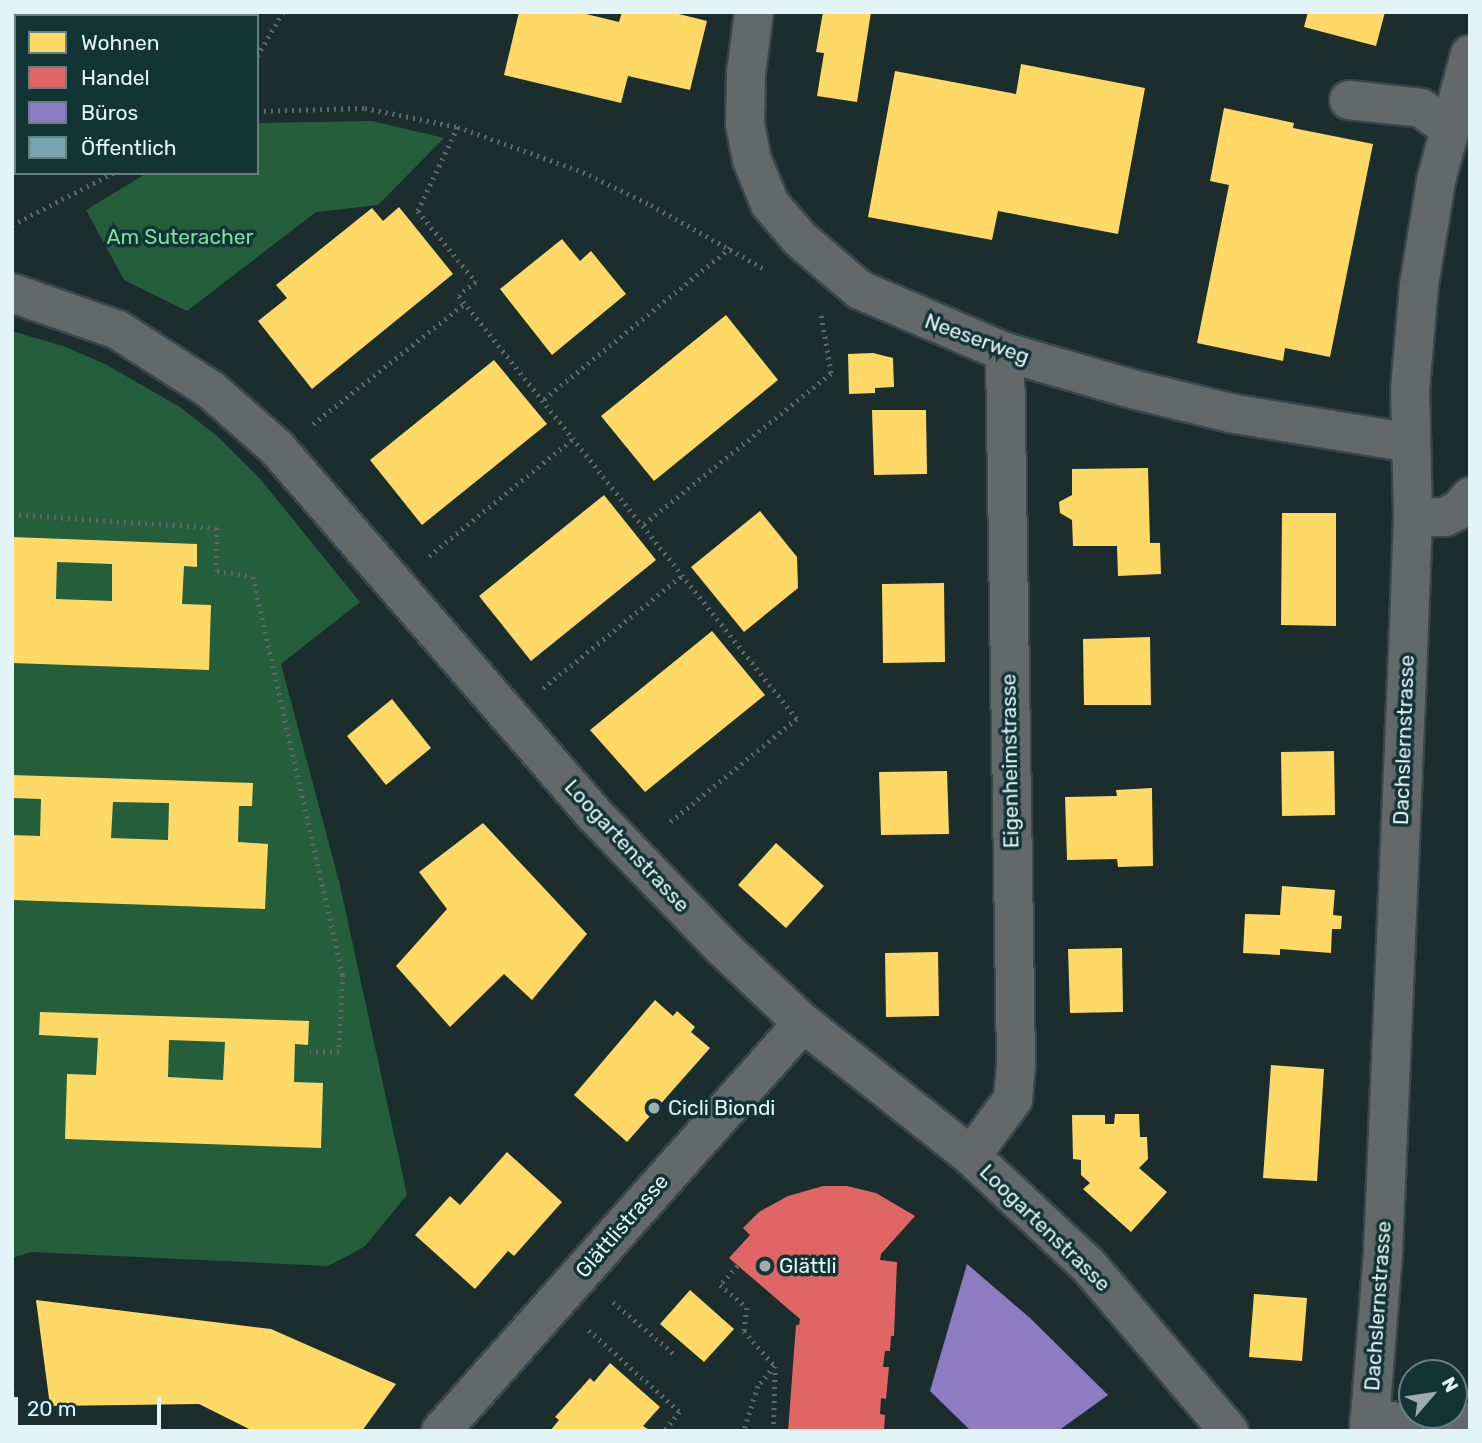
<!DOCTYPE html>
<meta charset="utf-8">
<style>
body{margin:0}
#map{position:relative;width:1482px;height:1443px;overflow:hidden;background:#1b2d2d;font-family:Rubik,sans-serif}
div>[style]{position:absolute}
.green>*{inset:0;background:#255e3b}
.homes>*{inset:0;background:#ffd966}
.shops>*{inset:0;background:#e06666}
.offices>*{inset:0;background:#8e7cc3}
.public>*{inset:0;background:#76a5af}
.path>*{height:4.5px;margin-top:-2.25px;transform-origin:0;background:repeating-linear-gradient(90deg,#5e6868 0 2px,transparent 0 7px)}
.roads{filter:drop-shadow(2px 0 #394747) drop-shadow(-2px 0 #394747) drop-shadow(0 2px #394747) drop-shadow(0 -2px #394747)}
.minor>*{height:38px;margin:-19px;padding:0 19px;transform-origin:19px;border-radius:19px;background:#636968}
.dots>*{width:19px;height:19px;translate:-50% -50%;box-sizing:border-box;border:4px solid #133435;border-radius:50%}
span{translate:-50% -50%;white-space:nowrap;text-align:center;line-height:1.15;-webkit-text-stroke:7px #133435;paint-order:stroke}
.park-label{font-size:21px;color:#81dc9d}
.street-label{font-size:21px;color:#e2f4f5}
.poi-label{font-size:21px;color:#e2f4f5}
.left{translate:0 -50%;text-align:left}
.frame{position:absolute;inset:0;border:14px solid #e2f4f5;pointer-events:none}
.legend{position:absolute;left:14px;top:14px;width:245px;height:161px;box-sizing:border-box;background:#133435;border:2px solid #668182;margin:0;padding:9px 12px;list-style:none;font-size:21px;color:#e2f4f5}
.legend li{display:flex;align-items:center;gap:14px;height:35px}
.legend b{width:35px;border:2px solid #668182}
.north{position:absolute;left:1398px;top:1359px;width:70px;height:70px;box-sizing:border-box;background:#133435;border:2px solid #668182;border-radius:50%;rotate:61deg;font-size:19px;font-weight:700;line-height:28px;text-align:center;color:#e2f4f5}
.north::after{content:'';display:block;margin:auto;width:24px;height:32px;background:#9caeaf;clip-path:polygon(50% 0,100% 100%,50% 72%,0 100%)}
.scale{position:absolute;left:14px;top:1397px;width:147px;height:32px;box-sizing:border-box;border:4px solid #e2f4f5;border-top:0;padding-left:9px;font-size:21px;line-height:24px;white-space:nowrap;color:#e2f4f5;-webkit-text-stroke:5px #133435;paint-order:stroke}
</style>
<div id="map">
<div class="green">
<div style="clip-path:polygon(372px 121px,444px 138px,378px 205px,316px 212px,187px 311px,124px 280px,86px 210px,147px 173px,257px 173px,257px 123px)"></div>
<div style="clip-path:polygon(12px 331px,66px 347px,105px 364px,180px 407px,217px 436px,261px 480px,360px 602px,281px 664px,340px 885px,407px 1195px,364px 1247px,328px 1266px,31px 1252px,12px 1258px)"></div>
</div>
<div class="homes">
<div style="clip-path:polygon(519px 12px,578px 12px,619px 22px,622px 12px,671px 12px,707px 21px,690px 90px,628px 76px,621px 103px,504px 75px)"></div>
<div style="clip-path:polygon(823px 12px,871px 12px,857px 102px,817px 96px,824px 53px,816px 52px)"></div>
<div style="clip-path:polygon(1308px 12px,1385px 12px,1376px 46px,1304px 27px)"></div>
<div style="clip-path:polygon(1021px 64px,1145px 88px,1118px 234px,998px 211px,992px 240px,868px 217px,895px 71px,1016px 94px)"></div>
<div style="clip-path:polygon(1224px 108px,1294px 123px,1293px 128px,1373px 144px,1330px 357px,1285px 348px,1283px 361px,1197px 343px,1229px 185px,1210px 181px)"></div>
<div style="clip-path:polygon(399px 207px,453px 274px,312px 389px,258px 321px,287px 298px,276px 285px,372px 208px,383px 221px)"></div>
<div style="clip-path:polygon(562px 239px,580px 261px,591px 251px,626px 294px,552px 355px,500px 289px)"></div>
<div style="clip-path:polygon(726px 315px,778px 380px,654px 481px,601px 416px)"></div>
<div style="clip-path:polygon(873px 353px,893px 358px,894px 387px,875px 388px,875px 393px,849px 394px,848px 354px)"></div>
<div style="clip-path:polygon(494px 360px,547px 424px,422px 525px,370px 460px)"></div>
<div style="clip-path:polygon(872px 410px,926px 410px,927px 474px,874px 475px)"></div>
<div style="clip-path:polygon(1148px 468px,1150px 543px,1160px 543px,1161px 574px,1118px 576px,1117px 546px,1073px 546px,1072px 520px,1060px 513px,1059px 502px,1072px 495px,1072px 469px)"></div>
<div style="clip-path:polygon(604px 495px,656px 560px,531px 661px,479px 596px)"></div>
<div style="clip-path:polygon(760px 511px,797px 557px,798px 588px,744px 632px,691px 567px)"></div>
<div style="clip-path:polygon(1282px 513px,1336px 513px,1336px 626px,1281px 625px)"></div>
<div style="clip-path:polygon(evenodd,12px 537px,197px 544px,197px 567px,184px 566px,182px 604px,211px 605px,209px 670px,12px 663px,12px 537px,57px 562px,112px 564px,112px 601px,56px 599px,57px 562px)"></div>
<div style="clip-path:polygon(944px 583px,945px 662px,883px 663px,882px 584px)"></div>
<div style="clip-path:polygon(712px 631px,765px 695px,645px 792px,590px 730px)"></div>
<div style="clip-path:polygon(1150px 637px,1151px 705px,1084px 705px,1083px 639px)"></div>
<div style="clip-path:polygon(392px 699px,431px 748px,386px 785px,347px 736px)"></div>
<div style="clip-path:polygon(1334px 751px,1335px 815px,1282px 816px,1281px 752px)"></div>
<div style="clip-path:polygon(947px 771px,949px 834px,881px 835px,879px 772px)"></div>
<div style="clip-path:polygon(evenodd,12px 775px,253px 783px,252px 806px,239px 806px,238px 842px,268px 844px,265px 909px,12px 900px,12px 835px,40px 836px,41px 799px,12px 798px,12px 775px,113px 802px,169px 803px,168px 840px,111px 838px,113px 802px)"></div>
<div style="clip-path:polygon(1152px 788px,1153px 866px,1118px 867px,1117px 859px,1067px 860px,1065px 797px,1117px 796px,1116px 790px)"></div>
<div style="clip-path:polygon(483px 823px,587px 934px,532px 1000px,504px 974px,450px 1027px,396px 966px,447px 909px,419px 872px)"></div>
<div style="clip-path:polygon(776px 843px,824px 886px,786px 928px,738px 885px)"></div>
<div style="clip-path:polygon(1282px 886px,1335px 890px,1333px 915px,1342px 916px,1341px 929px,1332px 929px,1331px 953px,1280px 949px,1280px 955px,1243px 953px,1245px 914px,1280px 915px)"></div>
<div style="clip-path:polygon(1122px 948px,1123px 1012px,1070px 1013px,1068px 949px)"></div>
<div style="clip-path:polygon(938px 952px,939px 1016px,886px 1017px,885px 953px)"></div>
<div style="clip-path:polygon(655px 1000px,673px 1016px,677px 1011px,695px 1027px,691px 1032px,710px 1048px,627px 1142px,574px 1095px)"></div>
<div style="clip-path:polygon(evenodd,40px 1012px,309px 1021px,308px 1045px,295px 1044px,294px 1082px,323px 1083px,321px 1148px,65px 1139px,67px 1074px,96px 1075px,98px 1038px,39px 1035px,40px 1012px,169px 1040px,225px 1042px,223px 1080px,168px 1077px,169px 1040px)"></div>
<div style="clip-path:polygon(1271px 1065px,1324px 1069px,1317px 1181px,1263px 1178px)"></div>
<div style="clip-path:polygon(1115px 1114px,1139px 1114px,1140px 1137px,1147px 1137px,1148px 1159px,1139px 1168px,1167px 1192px,1131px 1232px,1083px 1189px,1090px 1183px,1081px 1175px,1081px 1160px,1073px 1159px,1072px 1115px,1105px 1115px,1105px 1124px,1114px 1124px)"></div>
<div style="clip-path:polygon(507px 1152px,562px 1202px,514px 1256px,508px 1251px,475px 1289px,415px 1235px,450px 1196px,460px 1205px)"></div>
<div style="clip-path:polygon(690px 1290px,734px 1329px,704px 1362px,660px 1324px)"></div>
<div style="clip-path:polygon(1254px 1294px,1307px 1298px,1302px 1361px,1249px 1357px)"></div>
<div style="clip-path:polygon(36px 1300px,271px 1329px,396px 1384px,362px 1431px,253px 1431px,199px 1404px,50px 1406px)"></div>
<div style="clip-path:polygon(610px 1363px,660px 1407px,643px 1426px,648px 1429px,550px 1431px,559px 1420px,555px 1417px,590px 1378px,594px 1382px)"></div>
</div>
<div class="shops">
<div style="clip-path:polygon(823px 1186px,847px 1186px,876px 1193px,915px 1216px,881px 1254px,880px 1260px,897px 1262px,894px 1336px,891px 1336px,890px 1351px,885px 1351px,883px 1367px,889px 1367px,886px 1399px,881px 1398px,880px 1414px,885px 1415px,884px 1431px,788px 1431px,796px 1325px,799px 1325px,800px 1319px,729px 1258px,750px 1235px,743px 1228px,759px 1212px,788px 1196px)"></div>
</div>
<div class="offices">
<div style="clip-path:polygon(967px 1264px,1030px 1318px,1108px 1395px,1058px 1431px,971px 1431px,930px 1391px)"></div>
</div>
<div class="public">
<div style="clip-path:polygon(69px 12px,152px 12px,148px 16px,73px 16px)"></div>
</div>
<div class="path">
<div style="left:257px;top:56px;width:51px;rotate:-59.4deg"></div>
<div style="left:257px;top:111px;width:108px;rotate:-1.6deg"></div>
<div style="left:365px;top:108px;width:95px;rotate:11.5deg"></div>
<div style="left:458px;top:127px;width:133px;rotate:19.8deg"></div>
<div style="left:583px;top:172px;width:76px;rotate:25.9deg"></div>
<div style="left:651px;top:205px;width:129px;rotate:29.4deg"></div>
<div style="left:458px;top:127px;width:93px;rotate:115.5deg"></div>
<div style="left:418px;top:211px;width:92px;rotate:50.8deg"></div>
<div style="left:476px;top:282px;width:22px;rotate:141deg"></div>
<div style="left:459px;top:296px;width:541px;rotate:51.37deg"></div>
<div style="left:797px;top:719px;width:168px;rotate:140.8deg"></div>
<div style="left:12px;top:225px;width:114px;rotate:-27.2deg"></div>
<div style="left:544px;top:399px;width:240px;rotate:-39.1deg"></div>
<div style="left:313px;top:424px;width:194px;rotate:-38.5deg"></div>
<div style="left:12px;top:514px;width:205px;rotate:3.9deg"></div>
<div style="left:217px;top:528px;width:43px;rotate:90deg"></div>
<div style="left:217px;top:571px;width:36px;rotate:9deg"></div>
<div style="left:253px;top:577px;width:408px;rotate:77.3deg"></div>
<div style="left:343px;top:975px;width:77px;rotate:93deg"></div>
<div style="left:339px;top:1052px;width:29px;rotate:180deg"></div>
<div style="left:644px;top:524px;width:240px;rotate:-38.9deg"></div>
<div style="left:831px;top:373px;width:58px;rotate:-100deg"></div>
<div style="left:429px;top:556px;width:188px;rotate:-39.2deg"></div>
<div style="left:543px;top:688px;width:181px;rotate:-39deg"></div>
<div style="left:738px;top:1266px;width:26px;rotate:133deg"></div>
<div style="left:720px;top:1285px;width:35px;rotate:40deg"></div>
<div style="left:747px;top:1308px;width:23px;rotate:97deg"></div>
<div style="left:744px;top:1331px;width:47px;rotate:48.5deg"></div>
<div style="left:775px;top:1366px;width:26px;rotate:130deg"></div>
<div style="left:758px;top:1386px;width:47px;rotate:107.3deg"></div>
<div style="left:613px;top:1302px;width:79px;rotate:40.4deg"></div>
<div style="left:589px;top:1330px;width:122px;rotate:42deg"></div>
<div style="left:680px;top:1412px;width:25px;rotate:130deg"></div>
<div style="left:12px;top:1388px;width:43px;rotate:87.3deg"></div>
<div style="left:773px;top:1431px;width:64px;rotate:-88.2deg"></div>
</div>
<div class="roads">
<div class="minor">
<div style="left:754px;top:12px;width:62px;rotate:97.5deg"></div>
<div style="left:746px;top:73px;width:51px;rotate:91.1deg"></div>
<div style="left:745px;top:124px;width:37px;rotate:79deg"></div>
<div style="left:752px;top:160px;width:48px;rotate:67.8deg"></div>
<div style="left:770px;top:204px;width:46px;rotate:49.4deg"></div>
<div style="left:800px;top:239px;width:79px;rotate:40.4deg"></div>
<div style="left:860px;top:290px;width:158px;rotate:23.2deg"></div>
<div style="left:1005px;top:352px;width:136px;rotate:16.2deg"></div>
<div style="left:1136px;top:390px;width:97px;rotate:13.7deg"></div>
<div style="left:1230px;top:413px;width:183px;rotate:9.4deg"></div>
<div style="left:1349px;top:100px;width:72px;rotate:6.3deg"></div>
<div style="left:1421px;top:108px;width:35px;rotate:35deg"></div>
<div style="left:12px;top:293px;width:112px;rotate:19.2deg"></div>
<div style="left:118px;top:330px;width:111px;rotate:32.8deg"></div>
<div style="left:211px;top:390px;width:88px;rotate:41.3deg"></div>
<div style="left:277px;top:448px;width:483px;rotate:49.1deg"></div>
<div style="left:593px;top:813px;width:187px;rotate:46.1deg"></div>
<div style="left:723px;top:948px;width:110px;rotate:43.2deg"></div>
<div style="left:803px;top:1023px;width:214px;rotate:38.4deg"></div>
<div style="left:971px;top:1156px;width:160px;rotate:43deg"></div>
<div style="left:1088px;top:1265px;width:218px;rotate:49.7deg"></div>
<div style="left:1413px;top:518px;width:32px;rotate:-2deg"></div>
<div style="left:1445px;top:517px;width:16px;rotate:-27deg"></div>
<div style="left:1459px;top:510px;width:17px;rotate:-50deg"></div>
<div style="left:971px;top:1156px;width:71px;rotate:-53.6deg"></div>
<div style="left:1013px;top:1099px;width:36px;rotate:-85deg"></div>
<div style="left:1016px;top:1063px;width:711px;rotate:-90.89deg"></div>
<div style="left:1369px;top:1421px;width:101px;rotate:1.1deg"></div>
<div style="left:441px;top:1431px;width:545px;rotate:-48.42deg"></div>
<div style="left:1369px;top:1431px;width:180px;rotate:-85.5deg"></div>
<div style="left:1383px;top:1252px;width:627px;rotate:-87.62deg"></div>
<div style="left:1409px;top:626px;width:108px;rotate:-87.9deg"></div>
<div style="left:1413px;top:518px;width:128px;rotate:-91.3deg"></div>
<div style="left:1410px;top:390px;width:105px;rotate:-85.1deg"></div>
<div style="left:1419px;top:285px;width:105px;rotate:-80.7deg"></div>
<div style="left:1436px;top:181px;width:131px;rotate:-75deg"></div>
</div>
</div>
<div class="dots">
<div style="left:654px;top:1108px;background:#9caeaf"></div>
<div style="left:765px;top:1266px;background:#9caeaf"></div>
</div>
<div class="park-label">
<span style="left:180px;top:237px">Am Suteracher</span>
</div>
<div class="street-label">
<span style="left:977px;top:339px;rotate:20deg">Neeserweg</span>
<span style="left:1404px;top:740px;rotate:-88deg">Dachslernstrasse</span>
<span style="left:1010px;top:761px;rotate:-91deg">Eigenheimstrasse</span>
<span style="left:627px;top:846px;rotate:47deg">Loogartenstrasse</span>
<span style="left:622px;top:1226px;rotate:-49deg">Glättlistrasse</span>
<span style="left:1045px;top:1228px;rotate:44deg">Loogartenstrasse</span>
<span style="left:1378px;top:1306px;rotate:-86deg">Dachslernstrasse</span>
</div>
<div class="poi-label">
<span class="left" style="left:668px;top:1108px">Cicli Biondi</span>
<span class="left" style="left:779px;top:1266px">Glättli</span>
</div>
<div class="frame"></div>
<ul class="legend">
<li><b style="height:19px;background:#ffd966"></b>Wohnen</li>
<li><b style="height:19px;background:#e06666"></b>Handel</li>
<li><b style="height:19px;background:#8e7cc3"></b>Büros</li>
<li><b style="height:19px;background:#76a5af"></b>Öffentlich</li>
</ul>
<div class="north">N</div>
<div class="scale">20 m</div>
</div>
